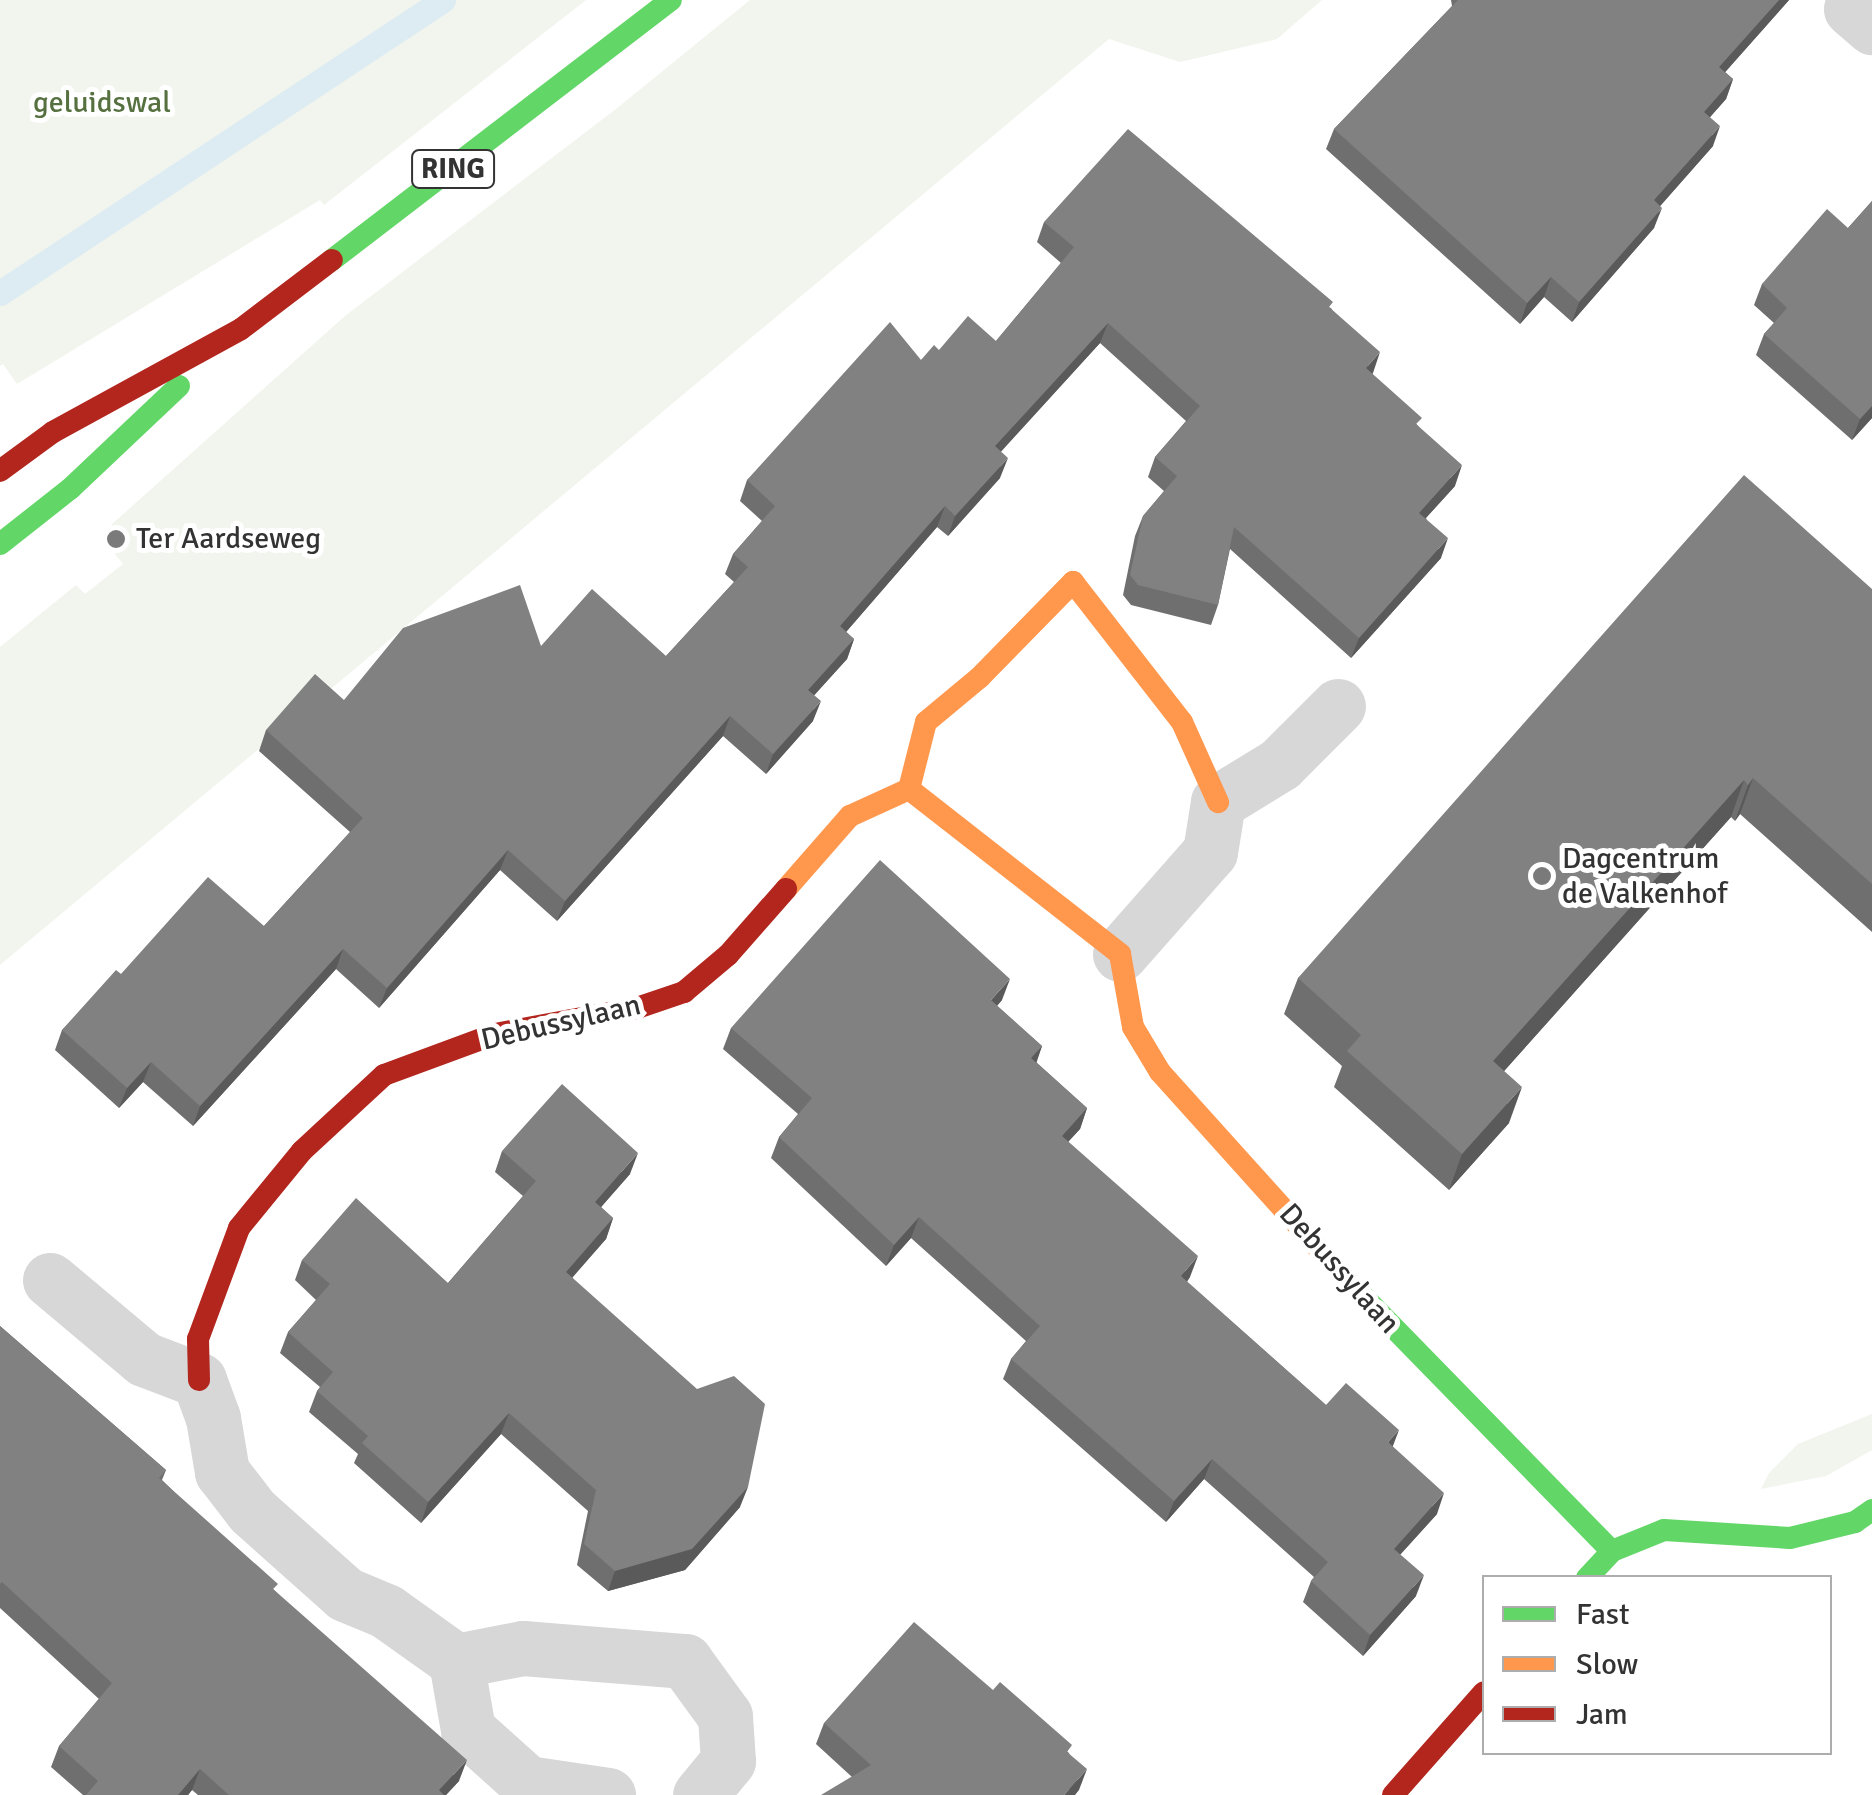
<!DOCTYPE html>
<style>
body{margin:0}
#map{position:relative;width:1872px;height:1795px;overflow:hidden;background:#fff;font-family:Signika,sans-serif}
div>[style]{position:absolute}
.green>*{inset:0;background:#f1f5ed}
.stream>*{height:25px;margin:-12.5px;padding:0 12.5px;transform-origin:12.5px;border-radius:12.5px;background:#ddebf3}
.street>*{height:55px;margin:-27.5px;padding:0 27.5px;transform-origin:27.5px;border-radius:27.5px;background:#d7d7d7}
.fast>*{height:22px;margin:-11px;padding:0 11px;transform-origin:11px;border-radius:11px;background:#63d668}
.slow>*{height:22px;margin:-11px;padding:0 11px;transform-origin:11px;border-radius:11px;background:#ff974d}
.jam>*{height:22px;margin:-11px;padding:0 11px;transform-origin:11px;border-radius:11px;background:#b3261e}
.wall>*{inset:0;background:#6f6f6f}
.shaded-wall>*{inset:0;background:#5a5a5a}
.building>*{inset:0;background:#818181}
.dots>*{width:28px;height:28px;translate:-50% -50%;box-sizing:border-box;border:5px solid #fff;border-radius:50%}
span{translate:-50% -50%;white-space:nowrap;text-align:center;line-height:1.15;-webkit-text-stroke:10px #fff;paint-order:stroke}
.shield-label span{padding:2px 8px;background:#fff;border:2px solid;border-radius:8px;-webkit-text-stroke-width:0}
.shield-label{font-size:28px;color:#333;font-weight:700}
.park-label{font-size:30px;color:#56703f}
.poi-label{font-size:30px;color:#333}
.left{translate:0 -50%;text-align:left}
.street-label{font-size:30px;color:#333}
.legend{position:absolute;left:1482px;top:1575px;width:350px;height:180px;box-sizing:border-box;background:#fff;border:2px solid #adadad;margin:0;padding:12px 18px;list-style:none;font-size:30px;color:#333}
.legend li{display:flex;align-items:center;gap:20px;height:50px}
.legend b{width:50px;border:2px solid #adadad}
</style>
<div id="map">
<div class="green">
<div style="clip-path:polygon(0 0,586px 0,324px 205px,320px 200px,17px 384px,3px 364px,0 366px)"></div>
<div style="clip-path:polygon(750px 0,1322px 0,1277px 39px,1180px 62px,1109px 39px,0 965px,0 647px,76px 585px,85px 594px,123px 564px,115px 554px,127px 544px,111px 525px,345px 316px,616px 109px)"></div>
<div style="clip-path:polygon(1872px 1414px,1872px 1450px,1826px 1476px,1761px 1489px,1769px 1473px,1798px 1444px)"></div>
</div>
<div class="stream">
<div style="left:0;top:293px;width:531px;rotate:-33.48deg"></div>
</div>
<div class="street">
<div style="left:1858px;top:0;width:11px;rotate:128deg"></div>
<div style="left:1851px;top:9px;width:28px;rotate:41deg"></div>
<div style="left:1120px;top:954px;width:136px;rotate:-48.6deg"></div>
<div style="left:1210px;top:852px;width:51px;rotate:-80.9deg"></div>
<div style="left:1218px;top:802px;width:73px;rotate:-31.5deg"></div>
<div style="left:1280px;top:764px;width:82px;rotate:-45deg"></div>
<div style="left:50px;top:1280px;width:123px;rotate:40deg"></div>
<div style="left:144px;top:1359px;width:59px;rotate:20.9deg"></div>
<div style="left:199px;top:1380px;width:40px;rotate:69.8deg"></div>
<div style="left:213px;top:1418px;width:55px;rotate:80.5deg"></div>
<div style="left:222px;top:1472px;width:49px;rotate:52.4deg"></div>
<div style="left:252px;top:1511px;width:125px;rotate:41.7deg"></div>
<div style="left:345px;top:1594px;width:44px;rotate:22.5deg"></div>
<div style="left:386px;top:1611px;width:86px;rotate:35.5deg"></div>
<div style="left:456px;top:1661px;width:70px;rotate:80.1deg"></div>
<div style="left:468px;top:1730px;width:79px;rotate:41.9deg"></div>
<div style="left:527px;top:1783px;width:82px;rotate:8.4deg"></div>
<div style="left:456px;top:1661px;width:68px;rotate:-11deg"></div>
<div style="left:523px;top:1648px;width:163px;rotate:4.6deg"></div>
<div style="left:685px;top:1661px;width:68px;rotate:54deg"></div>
<div style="left:725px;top:1716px;width:45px;rotate:86.2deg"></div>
<div style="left:728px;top:1761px;width:44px;rotate:129.5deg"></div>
</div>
<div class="fast">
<div style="left:332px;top:260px;width:427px;rotate:-37.5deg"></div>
<div style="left:0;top:544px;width:89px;rotate:-38.2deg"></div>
<div style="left:70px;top:489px;width:150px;rotate:-43.4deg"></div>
<div style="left:1352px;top:1285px;width:372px;rotate:45.7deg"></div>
<div style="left:1587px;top:1578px;width:37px;rotate:-47deg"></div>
<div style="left:1612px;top:1551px;width:56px;rotate:-22deg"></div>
<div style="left:1664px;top:1530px;width:126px;rotate:3.6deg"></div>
<div style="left:1790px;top:1538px;width:67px;rotate:-13.8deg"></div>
<div style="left:1855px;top:1522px;width:21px;rotate:-35deg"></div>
</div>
<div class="slow">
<div style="left:909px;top:789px;width:268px;rotate:38deg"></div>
<div style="left:1120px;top:954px;width:74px;rotate:79.9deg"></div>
<div style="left:1133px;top:1027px;width:52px;rotate:59deg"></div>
<div style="left:1160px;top:1072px;width:287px;rotate:48deg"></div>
<div style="left:786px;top:889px;width:97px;rotate:-48.8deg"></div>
<div style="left:850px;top:816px;width:65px;rotate:-24.6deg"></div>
<div style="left:909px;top:789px;width:69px;rotate:-75.8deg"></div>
<div style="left:926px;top:722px;width:70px;rotate:-39.8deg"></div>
<div style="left:980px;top:677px;width:133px;rotate:-45.6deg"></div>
<div style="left:1073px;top:582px;width:177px;rotate:52.1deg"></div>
<div style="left:1182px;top:722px;width:88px;rotate:65.8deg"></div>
</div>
<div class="jam">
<div style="left:0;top:471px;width:66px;rotate:-36.3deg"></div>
<div style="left:53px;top:432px;width:214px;rotate:-28.7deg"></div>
<div style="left:241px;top:329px;width:114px;rotate:-37.2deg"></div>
<div style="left:199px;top:1380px;width:41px;rotate:-91.4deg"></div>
<div style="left:198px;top:1339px;width:118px;rotate:-69.7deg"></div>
<div style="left:239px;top:1228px;width:99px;rotate:-50.7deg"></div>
<div style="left:302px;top:1151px;width:112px;rotate:-42.8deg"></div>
<div style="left:384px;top:1075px;width:118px;rotate:-20.3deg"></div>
<div style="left:495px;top:1034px;width:144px;rotate:-10.4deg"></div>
<div style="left:637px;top:1008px;width:50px;rotate:-18.8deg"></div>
<div style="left:684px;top:992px;width:57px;rotate:-40.1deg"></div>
<div style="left:728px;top:955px;width:88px;rotate:-48.7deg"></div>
<div style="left:1393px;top:1795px;width:137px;rotate:-48.5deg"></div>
</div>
<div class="wall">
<div style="clip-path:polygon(1451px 0,1789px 0,1725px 72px,1733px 79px,1726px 99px,1710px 117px,1713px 146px,1660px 206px,1654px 228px,1572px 322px,1544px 297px,1520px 324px,1326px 149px,1334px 129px,1452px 6px)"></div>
<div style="clip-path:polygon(1872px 201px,1872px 418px,1852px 440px,1756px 355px,1764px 334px,1774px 323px,1754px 305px,1762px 284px,1848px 228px)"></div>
<div style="clip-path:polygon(1044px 222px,1331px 308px,1373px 373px,1372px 374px,1419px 427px,1455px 486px,1426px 518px,1441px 558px,1351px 658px,1230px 549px,1218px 605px,1211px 625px,1131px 605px,1123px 595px,1135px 536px,1143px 516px,1164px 491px,1148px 477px,1155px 457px,1186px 421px,1100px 343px,1001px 451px,1000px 478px,948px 536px,937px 527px,846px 632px,854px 639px,847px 659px,814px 695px,813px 721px,766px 774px,723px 736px,557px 921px,500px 870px,379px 1008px,336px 969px,193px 1126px,143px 1082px,119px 1108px,55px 1050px,62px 1030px,121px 974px,264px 926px,350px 832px,259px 751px,266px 730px,344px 700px,541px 646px,666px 656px,734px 582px,725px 574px,733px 554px,762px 521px,740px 501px,747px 480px,921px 360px,939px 350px,996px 341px,1061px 263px,1037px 242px)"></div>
<div style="clip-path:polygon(1872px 589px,1872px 932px,1740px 814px,1735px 821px,1731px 817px,1504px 1071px,1509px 1123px,1449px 1190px,1334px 1087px,1342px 1066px,1284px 1014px,1298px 978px)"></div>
<div style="clip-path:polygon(1002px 1000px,997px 1006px,1042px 1046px,1036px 1062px,1087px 1108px,1080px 1129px,1068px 1142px,1190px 1277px,1187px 1282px,1326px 1405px,1393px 1447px,1437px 1514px,1400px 1555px,1416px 1596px,1363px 1656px,1303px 1602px,1311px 1581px,1314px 1577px,1204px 1479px,1166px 1522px,1003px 1379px,1011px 1359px,1026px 1341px,911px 1238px,886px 1266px,771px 1158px,779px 1137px,798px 1114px,723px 1049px,731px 1028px)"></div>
<div style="clip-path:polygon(502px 1151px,630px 1174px,601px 1207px,613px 1218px,606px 1239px,572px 1277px,740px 1507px,685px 1570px,608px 1591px,577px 1565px,588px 1511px,501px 1434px,421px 1523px,354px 1463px,358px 1454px,309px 1412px,317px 1391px,320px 1387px,280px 1353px,288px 1332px,316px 1300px,295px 1280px,302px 1260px,448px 1283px,523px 1196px,495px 1172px)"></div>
<div style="clip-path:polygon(0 1326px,166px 1470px,162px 1480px,275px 1591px,459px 1781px,446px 1795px,198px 1795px,192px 1790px,188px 1795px,83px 1795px,51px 1767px,59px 1746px,99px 1699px,0 1608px)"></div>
<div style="clip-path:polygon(993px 1690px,1069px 1753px,1079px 1790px,852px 1777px,816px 1744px,824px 1723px)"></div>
</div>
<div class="shaded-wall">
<div style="clip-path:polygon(1779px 0,1789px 0,1712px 87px,1719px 67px)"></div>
<div style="clip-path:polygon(1733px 79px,1726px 99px,1697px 132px,1704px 112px)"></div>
<div style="clip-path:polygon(1720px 126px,1713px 146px,1647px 221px,1654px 200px)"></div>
<div style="clip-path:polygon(1662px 208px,1654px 228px,1572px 322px,1579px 302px)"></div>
<div style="clip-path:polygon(1551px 277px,1544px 297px,1520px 324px,1527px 303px)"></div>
<div style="clip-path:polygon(1108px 323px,1100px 343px,988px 466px,995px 446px)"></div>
<div style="clip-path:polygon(1380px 352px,1373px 373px,1358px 389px,1366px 368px)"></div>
<div style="clip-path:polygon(1872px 406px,1872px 418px,1852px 440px,1860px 419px)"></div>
<div style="clip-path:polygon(1008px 458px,1000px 478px,948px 536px,955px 516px)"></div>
<div style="clip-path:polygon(1462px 465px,1455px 486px,1412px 533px,1419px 513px)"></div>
<div style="clip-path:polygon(945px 506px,937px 527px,833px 647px,840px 626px)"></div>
<div style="clip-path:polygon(1448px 538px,1441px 558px,1351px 658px,1359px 638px)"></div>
<div style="clip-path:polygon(854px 639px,847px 659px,801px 710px,808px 690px)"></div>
<div style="clip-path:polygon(821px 701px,813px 721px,766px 774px,773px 754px)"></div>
<div style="clip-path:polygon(730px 716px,723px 736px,557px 921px,565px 901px)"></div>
<div style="clip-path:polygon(1753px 778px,1740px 814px,1735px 821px,1748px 785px)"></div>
<div style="clip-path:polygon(1744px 780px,1731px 817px,1480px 1098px,1493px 1061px)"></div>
<div style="clip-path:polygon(508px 850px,500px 870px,379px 1008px,387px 988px)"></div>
<div style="clip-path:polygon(343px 949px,336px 969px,193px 1126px,200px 1106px)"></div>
<div style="clip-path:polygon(1010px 979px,1002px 1000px,983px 1021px,991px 1000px)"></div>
<div style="clip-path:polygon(1042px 1046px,1035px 1067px,1031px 1058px)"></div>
<div style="clip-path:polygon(151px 1062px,143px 1082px,119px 1108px,127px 1088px)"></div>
<div style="clip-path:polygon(1522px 1087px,1509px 1123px,1449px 1190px,1462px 1154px)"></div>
<div style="clip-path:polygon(1087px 1108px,1080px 1129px,1054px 1157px,1062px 1136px)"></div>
<div style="clip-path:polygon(638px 1153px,630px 1174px,588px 1222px,595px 1202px)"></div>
<div style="clip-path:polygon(919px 1217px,911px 1238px,886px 1266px,894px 1245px)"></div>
<div style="clip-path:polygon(613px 1218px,606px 1239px,559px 1293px,566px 1272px)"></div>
<div style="clip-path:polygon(1198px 1256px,1190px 1277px,1173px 1297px,1181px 1276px)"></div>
<div style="clip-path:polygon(509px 1413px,501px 1434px,421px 1523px,428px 1502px)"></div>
<div style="clip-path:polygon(1399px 1430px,1391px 1451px,1388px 1442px)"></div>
<div style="clip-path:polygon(1212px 1459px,1204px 1479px,1166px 1522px,1174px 1501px)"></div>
<div style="clip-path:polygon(748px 1487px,740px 1507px,685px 1570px,608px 1591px,615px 1571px)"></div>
<div style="clip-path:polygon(1444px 1493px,1437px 1514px,1386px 1570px,1394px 1549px)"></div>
<div style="clip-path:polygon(1424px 1575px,1416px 1596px,1363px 1656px,1370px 1635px)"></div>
<div style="clip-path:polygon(467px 1760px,459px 1781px,446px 1795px,438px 1795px,439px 1790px)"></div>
<div style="clip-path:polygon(200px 1769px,192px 1790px,188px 1795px,178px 1795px)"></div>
<div style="clip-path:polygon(1087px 1769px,1079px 1790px,1075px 1795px,1064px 1795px)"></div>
</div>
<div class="building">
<div style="clip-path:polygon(1458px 0,1779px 0,1719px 67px,1733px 79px,1704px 112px,1720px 126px,1654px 200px,1662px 208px,1579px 302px,1551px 277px,1527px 303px,1334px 129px)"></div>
<div style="clip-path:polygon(1128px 129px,1333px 302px,1329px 307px,1380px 352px,1366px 368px,1422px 418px,1416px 424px,1462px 465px,1419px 513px,1448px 538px,1359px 638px,1234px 527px,1218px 605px,1138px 585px,1130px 575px,1143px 516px,1177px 476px,1155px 457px,1200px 406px,1108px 323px,995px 446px,1008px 458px,955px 516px,945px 506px,840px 626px,854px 639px,808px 690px,821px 701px,773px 754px,730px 716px,565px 901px,508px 850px,387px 988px,343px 949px,200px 1106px,151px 1062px,127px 1088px,62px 1030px,116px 970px,121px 974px,208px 877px,264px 926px,363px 818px,266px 730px,315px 674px,344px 700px,403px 628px,520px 585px,541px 646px,592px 589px,666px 656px,748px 567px,733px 554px,775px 506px,747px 480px,890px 322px,921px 360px,934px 345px,939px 350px,968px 316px,996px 341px,1074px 247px,1044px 222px)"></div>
<div style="clip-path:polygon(1872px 201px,1872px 406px,1860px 419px,1764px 334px,1787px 308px,1762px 284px,1827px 209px,1848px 228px)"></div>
<div style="clip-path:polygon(1744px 475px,1872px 589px,1872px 884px,1753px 778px,1748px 785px,1744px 780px,1493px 1061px,1522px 1087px,1462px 1154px,1347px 1051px,1361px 1035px,1298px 978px)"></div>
<div style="clip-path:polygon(880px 860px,1010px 979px,991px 1000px,1042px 1046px,1031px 1058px,1087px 1108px,1062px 1136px,1198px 1256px,1181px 1276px,1326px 1405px,1346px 1383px,1399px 1430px,1388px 1442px,1444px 1493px,1394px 1549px,1424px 1575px,1370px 1635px,1311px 1581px,1328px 1562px,1212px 1459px,1174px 1501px,1011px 1359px,1040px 1326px,919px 1217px,894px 1245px,779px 1137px,812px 1098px,731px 1028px)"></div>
<div style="clip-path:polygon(562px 1084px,638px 1153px,595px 1202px,613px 1218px,566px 1272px,697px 1389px,734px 1376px,765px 1404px,748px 1487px,692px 1549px,615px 1571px,584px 1544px,596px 1490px,509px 1413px,428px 1502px,362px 1443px,368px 1436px,317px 1391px,333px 1372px,288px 1332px,330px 1284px,302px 1260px,356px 1198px,448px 1283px,536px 1181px,502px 1151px)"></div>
<div style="clip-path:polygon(0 1326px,166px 1470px,159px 1478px,278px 1584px,273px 1589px,467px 1760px,439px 1790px,444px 1795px,229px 1795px,200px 1769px,178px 1795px,86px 1795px,98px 1781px,59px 1746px,112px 1683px,2px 1582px,0 1584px)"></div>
<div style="clip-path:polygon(914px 1622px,993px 1690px,1000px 1682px,1072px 1745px,1067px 1752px,1087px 1769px,1064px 1795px,821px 1795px,871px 1765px,824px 1723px)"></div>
</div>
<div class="dots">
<div style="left:116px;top:539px;background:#7a7a7a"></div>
<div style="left:1542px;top:876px;background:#7a7a7a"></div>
</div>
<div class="shield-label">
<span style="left:453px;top:169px">RING</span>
</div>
<div class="park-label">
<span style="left:102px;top:103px">geluidswal</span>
</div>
<div class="poi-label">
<span class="left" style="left:136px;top:539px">Ter Aardseweg</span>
<span class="left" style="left:1562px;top:876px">Dagcentrum<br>de Valkenhof</span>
</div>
<div class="street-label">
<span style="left:561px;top:1023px;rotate:-13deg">Debussylaan</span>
<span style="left:1339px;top:1269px;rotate:48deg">Debussylaan</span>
</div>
<ul class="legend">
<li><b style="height:12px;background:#63d668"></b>Fast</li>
<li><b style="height:12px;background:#ff974d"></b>Slow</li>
<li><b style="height:12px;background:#b3261e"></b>Jam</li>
</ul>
</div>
